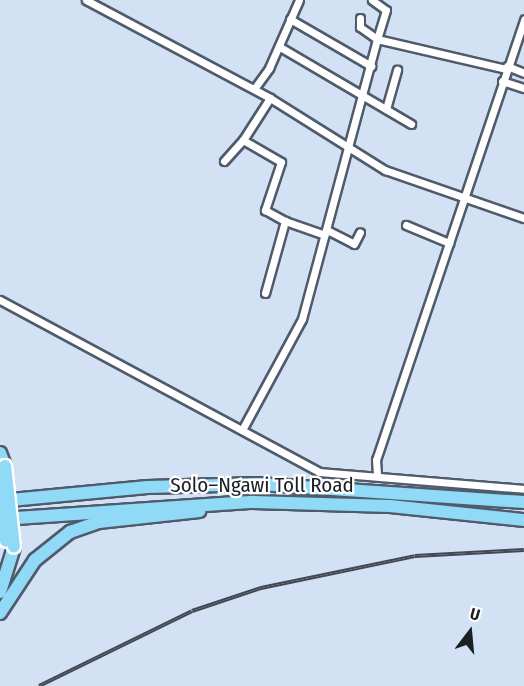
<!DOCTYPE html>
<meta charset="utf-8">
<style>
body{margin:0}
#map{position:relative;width:524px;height:686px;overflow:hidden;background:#d2e1f4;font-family:"Fira Sans Condensed",sans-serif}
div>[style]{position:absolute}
.roads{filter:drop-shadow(2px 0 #4f5b6b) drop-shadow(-2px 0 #4f5b6b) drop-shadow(0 2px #4f5b6b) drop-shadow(0 -2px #4f5b6b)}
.minor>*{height:7px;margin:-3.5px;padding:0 3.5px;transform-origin:3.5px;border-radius:3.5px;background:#fff}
.motorway>*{height:12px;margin:-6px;padding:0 6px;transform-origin:6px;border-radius:6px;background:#91daf7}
.rail>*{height:4px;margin-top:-2px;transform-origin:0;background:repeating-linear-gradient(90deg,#fff 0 4.5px,#414851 0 9px);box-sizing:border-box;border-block:2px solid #414851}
.bridges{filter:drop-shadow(2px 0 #fff) drop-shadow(-2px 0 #fff) drop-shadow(0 2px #fff) drop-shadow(0 -2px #fff)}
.motorway-bridge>*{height:12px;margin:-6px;padding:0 6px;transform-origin:6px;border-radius:6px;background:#91daf7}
span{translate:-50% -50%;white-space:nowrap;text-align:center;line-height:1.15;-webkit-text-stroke:4.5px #fff;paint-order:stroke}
.street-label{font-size:21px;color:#1b2027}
.north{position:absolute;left:440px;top:602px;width:60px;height:60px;-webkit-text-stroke:4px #fff;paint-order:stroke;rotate:16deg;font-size:16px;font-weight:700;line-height:24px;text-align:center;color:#1b2027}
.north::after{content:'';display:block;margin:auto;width:21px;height:27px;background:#1b2027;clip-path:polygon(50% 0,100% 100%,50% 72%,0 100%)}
</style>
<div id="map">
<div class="roads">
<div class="minor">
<div style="left:86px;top:0;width:208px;rotate:28deg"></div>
<div style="left:270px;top:98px;width:136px;rotate:32.1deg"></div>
<div style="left:385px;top:170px;width:147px;rotate:19.1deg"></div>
<div style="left:372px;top:0;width:17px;rotate:36deg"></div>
<div style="left:386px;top:10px;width:27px;rotate:107deg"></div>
<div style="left:360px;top:18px;width:9px;rotate:90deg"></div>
<div style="left:360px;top:27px;width:21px;rotate:35deg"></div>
<div style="left:377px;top:39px;width:132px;rotate:13.1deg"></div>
<div style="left:290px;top:19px;width:94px;rotate:30.1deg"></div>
<div style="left:280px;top:47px;width:152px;rotate:30.4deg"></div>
<div style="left:507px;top:66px;width:18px;rotate:22deg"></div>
<div style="left:502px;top:81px;width:23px;rotate:18deg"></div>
<div style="left:254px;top:89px;width:26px;rotate:-54deg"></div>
<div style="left:269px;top:68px;width:74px;rotate:-66.2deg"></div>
<div style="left:386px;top:109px;width:41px;rotate:-74.2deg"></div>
<div style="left:243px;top:140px;width:50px;rotate:-57.3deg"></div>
<div style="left:224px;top:161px;width:28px;rotate:-48deg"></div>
<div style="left:243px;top:140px;width:44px;rotate:30.1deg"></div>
<div style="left:281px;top:162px;width:51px;rotate:108.4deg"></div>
<div style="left:265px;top:210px;width:23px;rotate:29deg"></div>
<div style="left:406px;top:225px;width:47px;rotate:22.7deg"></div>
<div style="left:327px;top:230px;width:30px;rotate:27deg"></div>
<div style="left:354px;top:244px;width:13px;rotate:-63deg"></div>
<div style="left:265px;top:293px;width:75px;rotate:-74.5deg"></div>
<div style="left:285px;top:221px;width:42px;rotate:19.3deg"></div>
<div style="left:0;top:300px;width:362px;rotate:28.3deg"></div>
<div style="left:319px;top:472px;width:206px;rotate:4.7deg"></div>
<div style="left:242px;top:430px;width:126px;rotate:-61.6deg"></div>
<div style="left:302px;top:319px;width:290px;rotate:-75deg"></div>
<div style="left:377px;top:474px;width:14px;rotate:-94deg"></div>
<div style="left:376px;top:460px;width:465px;rotate:-71.4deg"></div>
</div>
<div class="motorway">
<div style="left:0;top:453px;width:14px;rotate:69deg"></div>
<div style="left:0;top:501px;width:148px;rotate:-5.4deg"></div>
<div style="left:147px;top:487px;width:112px;rotate:-1.5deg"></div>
<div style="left:259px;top:484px;width:266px;rotate:3.9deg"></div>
<div style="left:2px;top:519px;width:252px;rotate:-3.9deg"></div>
<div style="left:253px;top:502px;width:137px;rotate:1.7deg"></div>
<div style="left:390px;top:506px;width:135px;rotate:6deg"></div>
<div style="left:0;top:592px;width:47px;rotate:-72.7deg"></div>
<div style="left:0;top:613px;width:64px;rotate:-56.6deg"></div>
<div style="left:35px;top:560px;width:45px;rotate:-38.7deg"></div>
<div style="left:70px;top:532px;width:31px;rotate:-19deg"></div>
<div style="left:99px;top:522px;width:101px;rotate:-6.3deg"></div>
</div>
</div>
<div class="rail">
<div style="left:39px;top:686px;width:170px;rotate:-26.1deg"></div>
<div style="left:192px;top:611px;width:73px;rotate:-18.4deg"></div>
<div style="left:261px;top:588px;width:157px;rotate:-11.7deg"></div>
<div style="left:415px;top:556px;width:109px;rotate:-3.2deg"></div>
</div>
<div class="bridges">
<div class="motorway-bridge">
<div style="left:5px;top:466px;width:81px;rotate:83.7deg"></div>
<div style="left:0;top:479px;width:62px;rotate:84.5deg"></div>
</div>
</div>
<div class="street-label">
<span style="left:262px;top:485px">Solo–Ngawi Toll Road</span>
</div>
<div class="north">U</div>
</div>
